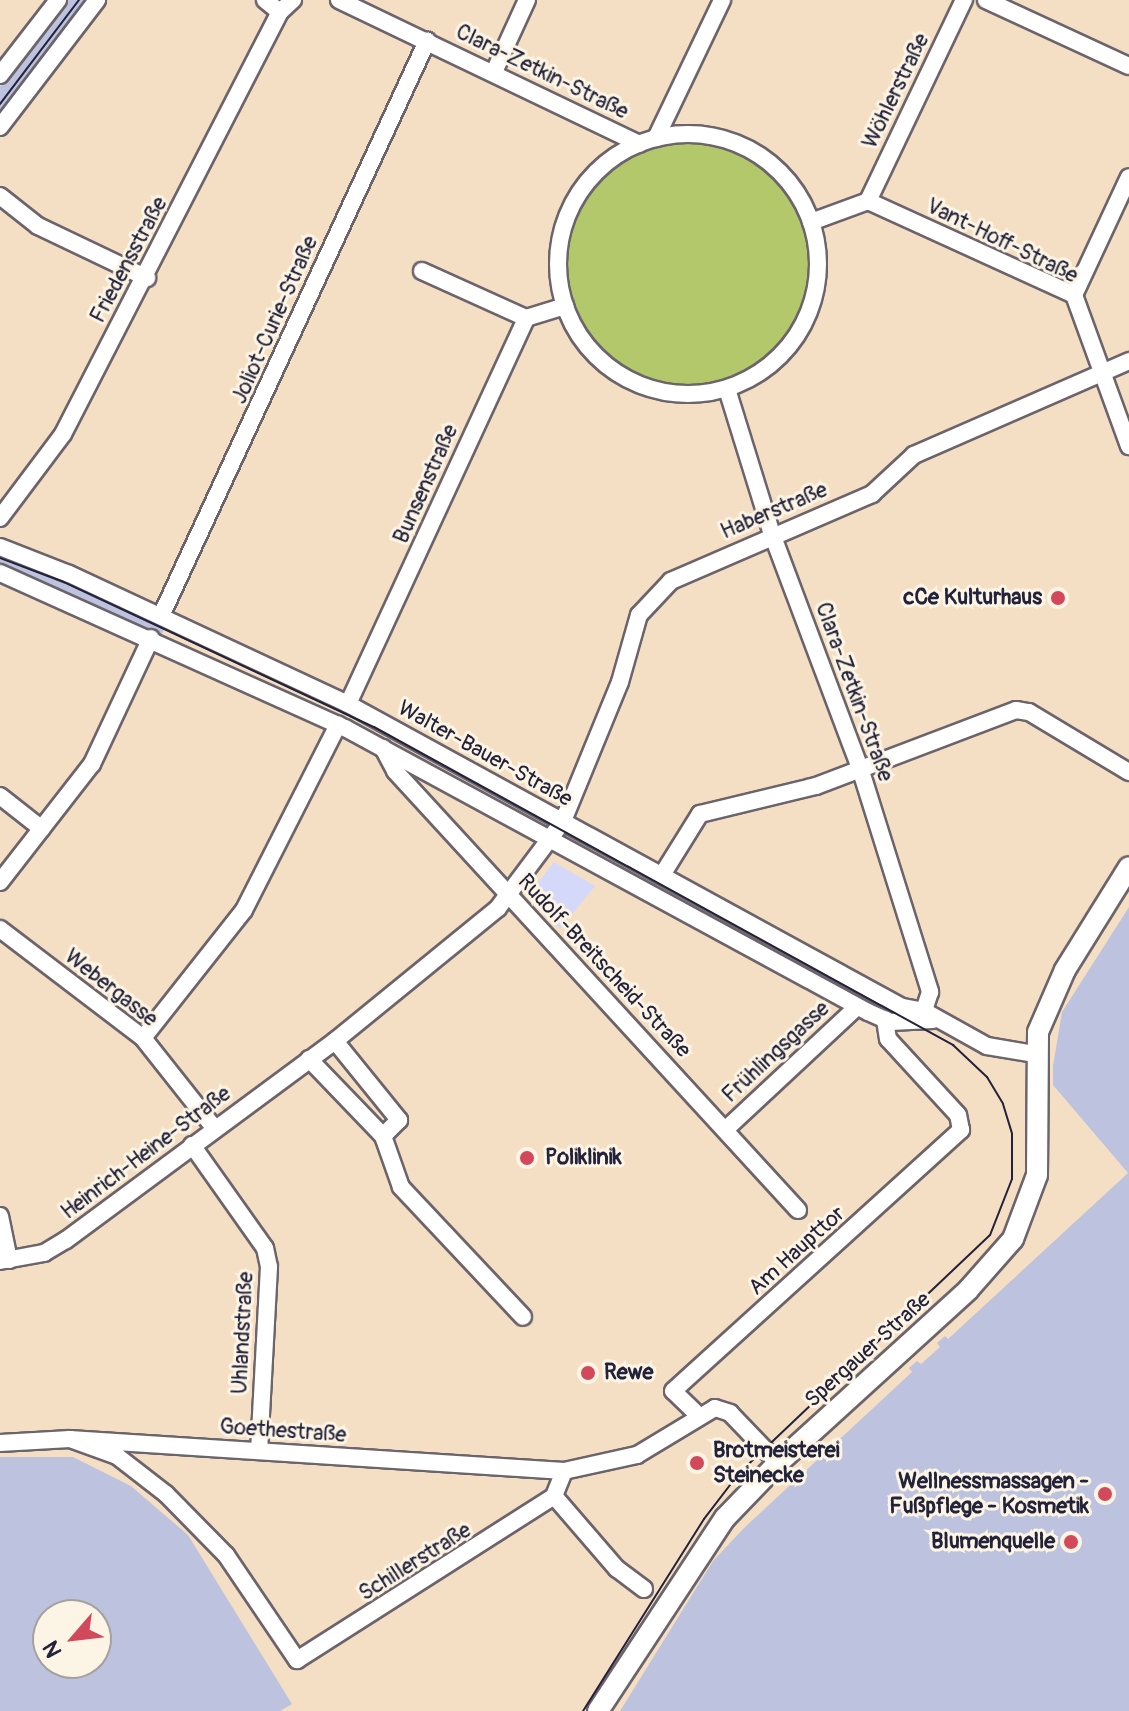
<!DOCTYPE html>
<meta charset="utf-8">
<style>
body{margin:0}
#map{position:relative;width:1129px;height:1711px;overflow:hidden;background:#f5dfc4;font-family:Pangolin,sans-serif}
div>[style]{position:absolute}
.built>*{inset:0;background:#d4d8f9}
.industrial>*{inset:0;background:#bdc3de}
.green>*{inset:0;background:#b3c76b}
.round{border-radius:50%}
.roads{filter:drop-shadow(2px 0 #6c646b) drop-shadow(-2px 0 #6c646b) drop-shadow(0 2px #6c646b) drop-shadow(0 -2px #6c646b)}
.minor>*{height:16px;margin:-8px;padding:0 8px;transform-origin:8px;border-radius:8px;background:#fff}
.minor>.ring{margin:-8px;padding:0;box-sizing:content-box;background:none;border:16px solid #fff;border-radius:50%}
.major>*{height:20px;margin:-10px;padding:0 10px;transform-origin:10px;border-radius:10px;background:#fff}
.tram>*{height:2px;margin:-1px;padding:0 1px;transform-origin:1px;border-radius:1px;background:#22223b}
.dots>*{width:22px;height:22px;translate:-50% -50%;box-sizing:border-box;border:4px solid #fcf5e5;border-radius:50%}
span{translate:-50% -50%;white-space:nowrap;text-align:center;line-height:1.15;-webkit-text-stroke:6px #fcf5e5;paint-order:stroke}
.street-label{font-size:22px;color:#22223b}
.poi-label{font-size:22px;color:#22223b;font-weight:700}
.right{translate:-100% -50%;text-align:right}
.left{translate:0 -50%;text-align:left}
.north{position:absolute;left:32px;top:1599px;width:80px;height:80px;box-sizing:border-box;background:#fcf5e5;border:2px solid #a5a1a1;border-radius:50%;rotate:242deg;font-size:22px;font-weight:700;line-height:32px;text-align:center;color:#22223b}
.north::after{content:'';display:block;margin:auto;width:28px;height:36px;background:#d1495b;clip-path:polygon(50% 0,100% 100%,50% 72%,0 100%)}
</style>
<div id="map">
<div class="built">
<div style="clip-path:polygon(554px 862px,595px 886px,560px 929px,528px 895px)"></div>
</div>
<div class="industrial">
<div style="clip-path:polygon(67px 0,90px 0,0 117px,0 87px)"></div>
<div style="clip-path:polygon(0 552px,166px 625px,160px 638px,0 569px)"></div>
<div style="clip-path:polygon(1129px 907px,1129px 1711px,620px 1711px,713px 1561px,744px 1528px,912px 1372px,909px 1368px,917px 1361px,921px 1364px,940px 1347px,937px 1343px,945px 1336px,948px 1339px,1128px 1173px,1053px 1085px,1053px 1066px,1062px 1012px)"></div>
<div style="clip-path:polygon(evenodd,0 1457px,73px 1457px,131px 1486px,188px 1535px,292px 1704px,280px 1711px,0 1711px,0 1457px,48px 1615px,96px 1615px,96px 1663px,48px 1663px,48px 1615px)"></div>
</div>
<div class="green">
<div class="round" style="left:558px;top:134px;width:260px;height:260px"></div>
</div>
<div class="roads">
<div class="minor">
<div style="left:265px;top:0;width:19px;rotate:39deg"></div>
<div style="left:339px;top:0;width:333px;rotate:25.6deg"></div>
<div style="left:986px;top:0;width:157px;rotate:24.8deg"></div>
<div style="left:494px;top:72px;width:79px;rotate:-65.4deg"></div>
<div style="left:0;top:75px;width:95px;rotate:-52.3deg"></div>
<div style="left:0;top:127px;width:160px;rotate:-52.6deg"></div>
<div class="ring" style="left:558px;top:134px;width:244px;height:244px"></div>
<div style="left:656px;top:138px;width:153px;rotate:-64.4deg"></div>
<div style="left:0;top:196px;width:48px;rotate:38.3deg"></div>
<div style="left:38px;top:226px;width:121px;rotate:25.5deg"></div>
<div style="left:868px;top:201px;width:223px;rotate:-64.5deg"></div>
<div style="left:811px;top:222px;width:61px;rotate:-20.2deg"></div>
<div style="left:868px;top:201px;width:226px;rotate:24.5deg"></div>
<div style="left:1074px;top:295px;width:161px;rotate:70deg"></div>
<div style="left:422px;top:271px;width:114px;rotate:24.3deg"></div>
<div style="left:1074px;top:295px;width:130px;rotate:-65deg"></div>
<div style="left:727px;top:389px;width:152px;rotate:72.8deg"></div>
<div style="left:772px;top:534px;width:250px;rotate:69.4deg"></div>
<div style="left:860px;top:768px;width:235px;rotate:72.6deg"></div>
<div style="left:930px;top:992px;width:20px;rotate:108deg"></div>
<div style="left:0;top:518px;width:105px;rotate:-53.1deg"></div>
<div style="left:63px;top:434px;width:475px;rotate:-62.8deg"></div>
<div style="left:280px;top:12px;width:18px;rotate:-43deg"></div>
<div style="left:0;top:547px;width:74px;rotate:21.4deg"></div>
<div style="left:69px;top:574px;width:308px;rotate:25deg"></div>
<div style="left:348px;top:704px;width:631px;rotate:28.68deg"></div>
<div style="left:902px;top:1007px;width:22px;rotate:10deg"></div>
<div style="left:924px;top:1011px;width:72px;rotate:29.1deg"></div>
<div style="left:987px;top:1046px;width:49px;rotate:9.5deg"></div>
<div style="left:0;top:573px;width:378px;rotate:24.2deg"></div>
<div style="left:345px;top:728px;width:595px;rotate:28.5deg"></div>
<div style="left:868px;top:1012px;width:24px;rotate:24deg"></div>
<div style="left:890px;top:1022px;width:43px;rotate:-2.7deg"></div>
<div style="left:161px;top:616px;width:634px;rotate:-65.17deg"></div>
<div style="left:348px;top:704px;width:425px;rotate:-65.2deg"></div>
<div style="left:526px;top:318px;width:41px;rotate:-17.1deg"></div>
<div style="left:383px;top:748px;width:26px;rotate:62deg"></div>
<div style="left:395px;top:771px;width:596px;rotate:47.45deg"></div>
<div style="left:0;top:796px;width:53px;rotate:38.2deg"></div>
<div style="left:662px;top:875px;width:72px;rotate:-58.1deg"></div>
<div style="left:700px;top:814px;width:119px;rotate:-13.6deg"></div>
<div style="left:816px;top:786px;width:214px;rotate:-20.8deg"></div>
<div style="left:1016px;top:710px;width:13px;rotate:9deg"></div>
<div style="left:1029px;top:712px;width:117px;rotate:31deg"></div>
<div style="left:0;top:882px;width:150px;rotate:-52.1deg"></div>
<div style="left:92px;top:764px;width:139px;rotate:-64.9deg"></div>
<div style="left:0;top:929px;width:180px;rotate:37.3deg"></div>
<div style="left:143px;top:1038px;width:116px;rotate:51.6deg"></div>
<div style="left:143px;top:1038px;width:163px;rotate:-51.7deg"></div>
<div style="left:244px;top:910px;width:208px;rotate:-63.1deg"></div>
<div style="left:335px;top:1041px;width:102px;rotate:51deg"></div>
<div style="left:399px;top:1120px;width:23px;rotate:135deg"></div>
<div style="left:383px;top:1136px;width:54px;rotate:70.6deg"></div>
<div style="left:401px;top:1187px;width:178px;rotate:46.8deg"></div>
<div style="left:309px;top:1059px;width:107px;rotate:46.1deg"></div>
<div style="left:725px;top:1130px;width:180px;rotate:-43deg"></div>
<div style="left:192px;top:1145px;width:126px;rotate:54.7deg"></div>
<div style="left:265px;top:1248px;width:19px;rotate:78deg"></div>
<div style="left:269px;top:1267px;width:184px;rotate:93.1deg"></div>
<div style="left:0;top:1216px;width:45px;rotate:78.4deg"></div>
<div style="left:0;top:1261px;width:45px;rotate:-10.3deg"></div>
<div style="left:44px;top:1253px;width:26px;rotate:-31deg"></div>
<div style="left:66px;top:1240px;width:335px;rotate:-36.5deg"></div>
<div style="left:335px;top:1041px;width:210px;rotate:-39.2deg"></div>
<div style="left:498px;top:908px;width:109px;rotate:-53.2deg"></div>
<div style="left:563px;top:821px;width:150px;rotate:-67.7deg"></div>
<div style="left:620px;top:682px;width:70px;rotate:-74.2deg"></div>
<div style="left:639px;top:615px;width:47px;rotate:-46.7deg"></div>
<div style="left:671px;top:581px;width:219px;rotate:-23.4deg"></div>
<div style="left:872px;top:494px;width:57px;rotate:-42.9deg"></div>
<div style="left:914px;top:455px;width:235px;rotate:-23.6deg"></div>
<div style="left:697px;top:1414px;width:33px;rotate:-136deg"></div>
<div style="left:673px;top:1391px;width:389px;rotate:-42.2deg"></div>
<div style="left:961px;top:1130px;width:15px;rotate:-101deg"></div>
<div style="left:958px;top:1115px;width:103px;rotate:-132.6deg"></div>
<div style="left:888px;top:1039px;width:20px;rotate:-99deg"></div>
<div style="left:70px;top:1439px;width:50px;rotate:19.9deg"></div>
<div style="left:117px;top:1456px;width:62px;rotate:37.8deg"></div>
<div style="left:166px;top:1494px;width:86px;rotate:45.5deg"></div>
<div style="left:226px;top:1555px;width:127px;rotate:55.9deg"></div>
<div style="left:297px;top:1660px;width:305px;rotate:-32.5deg"></div>
<div style="left:0;top:1443px;width:70px;rotate:-3.3deg"></div>
<div style="left:70px;top:1439px;width:495px;rotate:3.7deg"></div>
<div style="left:644px;top:1589px;width:34px;rotate:-143deg"></div>
<div style="left:617px;top:1569px;width:96px;rotate:-130.8deg"></div>
<div style="left:554px;top:1496px;width:27px;rotate:-68deg"></div>
<div style="left:564px;top:1471px;width:75px;rotate:-12.4deg"></div>
<div style="left:637px;top:1455px;width:91px;rotate:-31.1deg"></div>
<div style="left:715px;top:1408px;width:16px;rotate:18deg"></div>
<div style="left:730px;top:1413px;width:69px;rotate:46.2deg"></div>
</div>
<div class="major">
<div style="left:598px;top:1711px;width:231px;rotate:-56.7deg"></div>
<div style="left:725px;top:1518px;width:76px;rotate:-46.1deg"></div>
<div style="left:778px;top:1463px;width:257px;rotate:-42.3deg"></div>
<div style="left:968px;top:1290px;width:68px;rotate:-48.6deg"></div>
<div style="left:1013px;top:1239px;width:68px;rotate:-69.4deg"></div>
<div style="left:1037px;top:1175px;width:143px;rotate:-89.6deg"></div>
<div style="left:1038px;top:1032px;width:68px;rotate:-66.5deg"></div>
<div style="left:1065px;top:970px;width:121px;rotate:-58.1deg"></div>
</div>
</div>
<div class="tram">
<div style="left:0;top:104px;width:131px;rotate:-52.8deg"></div>
<div style="left:0;top:558px;width:68px;rotate:20.6deg"></div>
<div style="left:64px;top:582px;width:342px;rotate:25.1deg"></div>
<div style="left:374px;top:727px;width:661px;rotate:28.78deg"></div>
<div style="left:953px;top:1045px;width:47px;rotate:43.3deg"></div>
<div style="left:987px;top:1077px;width:31px;rotate:59deg"></div>
<div style="left:1003px;top:1104px;width:31px;rotate:73deg"></div>
<div style="left:1012px;top:1134px;width:45px;rotate:90deg"></div>
<div style="left:1012px;top:1179px;width:60px;rotate:111.4deg"></div>
<div style="left:990px;top:1235px;width:344px;rotate:136.5deg"></div>
<div style="left:740px;top:1472px;width:59px;rotate:127.5deg"></div>
<div style="left:704px;top:1519px;width:227px;rotate:122.2deg"></div>
</div>
<div class="dots">
<div style="left:1058px;top:598px;background:#d1495b"></div>
<div style="left:527px;top:1158px;background:#d1495b"></div>
<div style="left:588px;top:1373px;background:#d1495b"></div>
<div style="left:697px;top:1463px;background:#d1495b"></div>
<div style="left:1105px;top:1494px;background:#d1495b"></div>
<div style="left:1071px;top:1542px;background:#d1495b"></div>
</div>
<div class="street-label">
<span style="left:542px;top:72px;rotate:26deg">Clara-Zetkin-Straße</span>
<span style="left:896px;top:91px;rotate:-64deg">Wöhlerstraße</span>
<span style="left:1002px;top:241px;rotate:26deg">Vant-Hoff-Straße</span>
<span style="left:129px;top:260px;rotate:-62deg">Friedensstraße</span>
<span style="left:275px;top:320px;rotate:-66deg">Joliot-Curie-Straße</span>
<span style="left:426px;top:484px;rotate:-66deg">Bunsenstraße</span>
<span style="left:774px;top:511px;rotate:-23deg">Haberstraße</span>
<span style="left:854px;top:692px;rotate:70deg">Clara-Zetkin-Straße</span>
<span style="left:485px;top:754px;rotate:29deg">Walter-Bauer-Straße</span>
<span style="left:604px;top:966px;rotate:47deg">Rudolf-Breitscheid-Straße</span>
<span style="left:111px;top:988px;rotate:38deg">Webergasse</span>
<span style="left:776px;top:1052px;rotate:-43deg">Frühlingsgasse</span>
<span style="left:146px;top:1153px;rotate:-37deg">Heinrich-Heine-Straße</span>
<span style="left:797px;top:1251px;rotate:-42deg">Am Haupttor</span>
<span style="left:243px;top:1333px;rotate:-87deg">Uhlandstraße</span>
<span style="left:868px;top:1350px;rotate:-42deg">Spergauer Straße</span>
<span style="left:283px;top:1431px;rotate:4deg">Goethestraße</span>
<span style="left:415px;top:1562px;rotate:-32deg">Schillerstraße</span>
</div>
<div class="poi-label">
<span class="right" style="left:1042px;top:598px">cCe Kulturhaus</span>
<span class="left" style="left:545px;top:1158px">Poliklinik</span>
<span class="left" style="left:604px;top:1373px">Rewe</span>
<span class="left" style="left:713px;top:1463px">Brotmeisterei<br>Steinecke</span>
<span class="right" style="left:1089px;top:1494px">Wellnessmassagen -<br>Fußpflege - Kosmetik</span>
<span class="right" style="left:1055px;top:1542px">Blumenquelle</span>
</div>
<div class="north">N</div>
</div>
